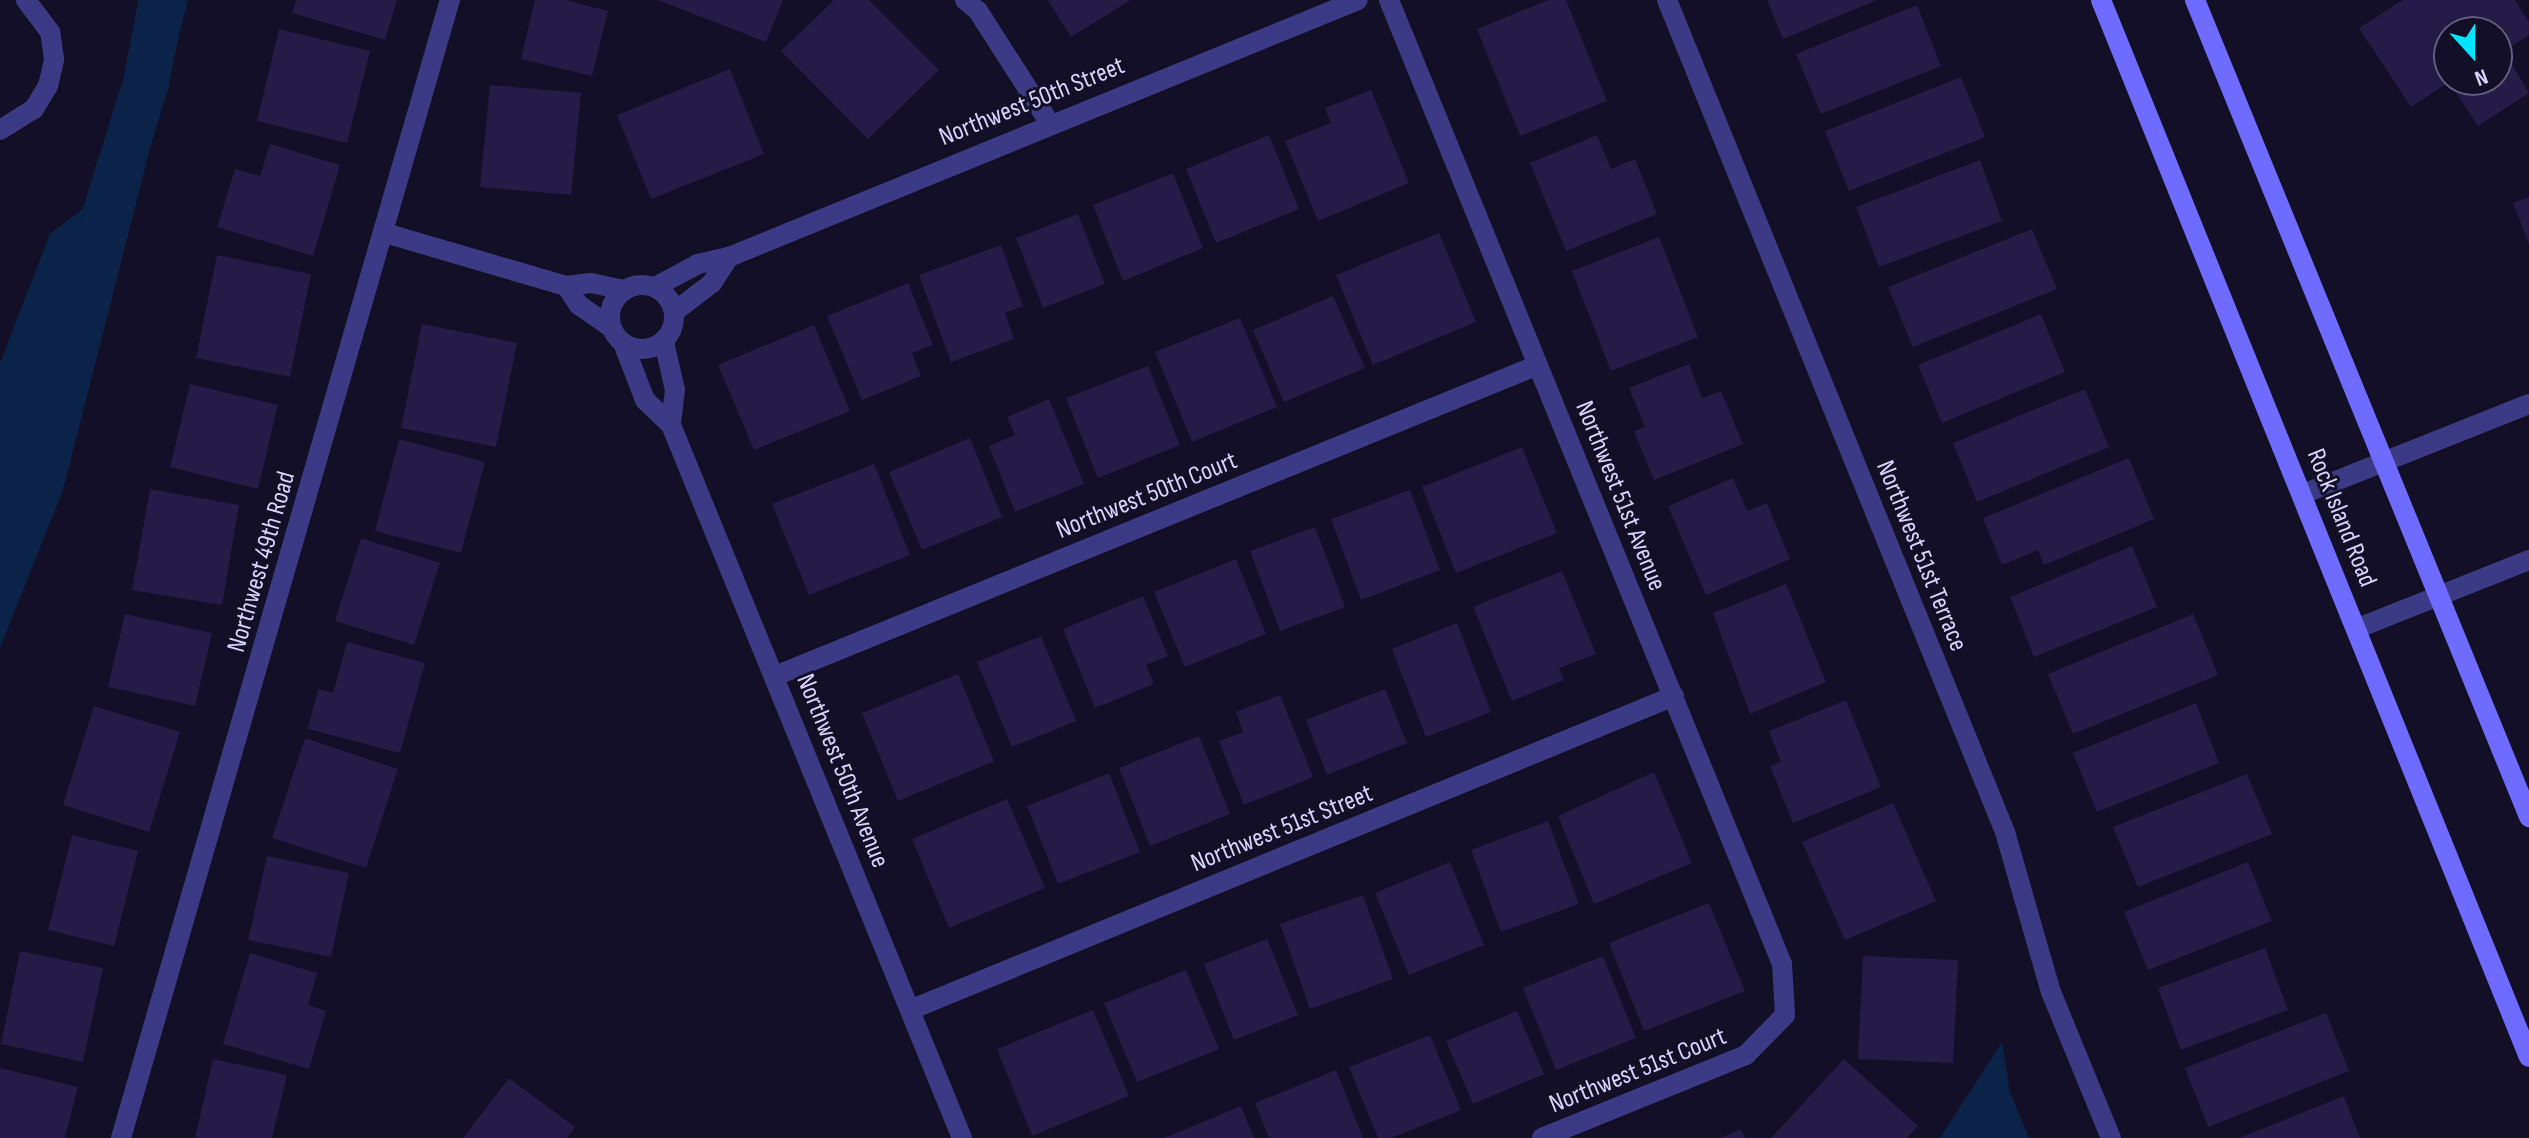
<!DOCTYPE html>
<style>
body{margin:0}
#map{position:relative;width:2529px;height:1138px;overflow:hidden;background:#130f26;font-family:"Sofia Sans Condensed",sans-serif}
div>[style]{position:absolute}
.water>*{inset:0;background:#0c2248}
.canal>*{height:46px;margin:-23px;padding:0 23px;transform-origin:23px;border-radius:23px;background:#0c2248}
.building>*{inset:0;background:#241b47}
.street>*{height:20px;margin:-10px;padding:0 10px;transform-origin:10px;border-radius:10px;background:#3d3a85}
.street>.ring{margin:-10px;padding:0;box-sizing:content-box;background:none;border:20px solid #3d3a85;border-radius:50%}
.secondary>*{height:20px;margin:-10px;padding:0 10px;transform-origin:10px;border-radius:10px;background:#6f6bff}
span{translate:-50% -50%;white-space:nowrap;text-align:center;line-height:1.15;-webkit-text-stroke:6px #130f26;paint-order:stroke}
.street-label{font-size:26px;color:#d9d4ff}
.north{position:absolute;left:2433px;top:16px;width:80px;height:80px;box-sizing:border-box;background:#130f26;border:2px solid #625e7d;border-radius:50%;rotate:159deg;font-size:22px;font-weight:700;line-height:32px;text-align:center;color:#d9d4ff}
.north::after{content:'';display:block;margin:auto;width:28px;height:36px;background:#00e5ff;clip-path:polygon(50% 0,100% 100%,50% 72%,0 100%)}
</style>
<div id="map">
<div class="water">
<div style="clip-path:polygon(141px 0,188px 0,63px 490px,0 648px,0 363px,50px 234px,88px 205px,98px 156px,129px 166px,150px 106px,162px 47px,137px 36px)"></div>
<div style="clip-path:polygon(2002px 1042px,2010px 1092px,2029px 1138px,1940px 1138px)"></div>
</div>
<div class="canal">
<div style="left:103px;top:221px;width:145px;rotate:-72.7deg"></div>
<div style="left:146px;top:83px;width:85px;rotate:-79.1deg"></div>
</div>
<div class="building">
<div style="clip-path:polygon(296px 0,397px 0,385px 40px,292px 13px)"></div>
<div style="clip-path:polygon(535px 0,566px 0,608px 11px,592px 76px,521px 59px)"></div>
<div style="clip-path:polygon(658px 0,783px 0,766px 42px)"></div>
<div style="clip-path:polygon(834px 0,869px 0,939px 70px,868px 139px,781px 51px)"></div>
<div style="clip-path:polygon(1048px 0,1131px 0,1071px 37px)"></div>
<div style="clip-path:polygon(1548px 0,1566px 0,1607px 101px,1520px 136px,1477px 29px)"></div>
<div style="clip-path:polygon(1767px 0,1877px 0,1783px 39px)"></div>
<div style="clip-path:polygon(evenodd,2403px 0,2515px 0,2529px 22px,2529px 35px,2504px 51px,2529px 93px,2478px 126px,2449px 82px,2411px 107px,2359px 28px,2403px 0,2449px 32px,2497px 32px,2497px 80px,2449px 80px,2449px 32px)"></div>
<div style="clip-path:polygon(1917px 5px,1941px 66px,1821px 114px,1796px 54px)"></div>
<div style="clip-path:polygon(279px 29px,370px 51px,347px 143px,257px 121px)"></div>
<div style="clip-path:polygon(730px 69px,764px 154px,651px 199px,617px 115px)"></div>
<div style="clip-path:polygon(1961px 77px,1985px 137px,1849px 191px,1825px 131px)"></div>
<div style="clip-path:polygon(490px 85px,581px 93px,571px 195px,480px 187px)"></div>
<div style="clip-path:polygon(1371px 90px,1409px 183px,1318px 221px,1285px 141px,1331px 123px,1325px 108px)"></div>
<div style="clip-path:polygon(1269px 135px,1299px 209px,1216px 243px,1186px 169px)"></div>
<div style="clip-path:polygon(1597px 135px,1611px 169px,1635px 159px,1657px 214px,1566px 251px,1530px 163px)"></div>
<div style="clip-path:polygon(270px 144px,340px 165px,313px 256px,217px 227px,235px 169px,260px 176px)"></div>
<div style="clip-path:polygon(1980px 160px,2002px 221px,1879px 267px,1856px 207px)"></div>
<div style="clip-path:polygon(1173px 173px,1203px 248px,1123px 281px,1093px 205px)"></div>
<div style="clip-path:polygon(2529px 197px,2529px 244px,2513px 203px)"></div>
<div style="clip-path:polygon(1078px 214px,1105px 284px,1043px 308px,1016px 238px)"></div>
<div style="clip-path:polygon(2032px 229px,2057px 289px,1913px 347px,1888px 287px)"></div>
<div style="clip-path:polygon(1439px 233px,1476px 322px,1373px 365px,1336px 275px)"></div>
<div style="clip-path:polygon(1659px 237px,1698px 337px,1611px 371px,1572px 271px)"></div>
<div style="clip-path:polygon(1001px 245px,1023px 306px,1005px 313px,1014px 339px,951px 362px,919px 275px)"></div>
<div style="clip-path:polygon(217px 255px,311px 274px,290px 377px,196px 358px)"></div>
<div style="clip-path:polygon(908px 283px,933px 345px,912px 353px,921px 376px,862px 400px,827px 316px)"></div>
<div style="clip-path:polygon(1333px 296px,1365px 368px,1284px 402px,1253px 330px)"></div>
<div style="clip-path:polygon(2041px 314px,2065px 372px,1942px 423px,1918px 365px)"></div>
<div style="clip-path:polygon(1240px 318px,1277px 407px,1192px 442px,1155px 352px)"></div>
<div style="clip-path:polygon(422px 324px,517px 343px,496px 447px,401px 428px)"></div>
<div style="clip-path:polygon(814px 325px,850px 411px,754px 450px,718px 365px)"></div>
<div style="clip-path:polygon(1689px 364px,1702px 398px,1721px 391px,1743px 444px,1654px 480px,1634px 431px,1645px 427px,1629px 388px)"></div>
<div style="clip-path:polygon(1148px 366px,1180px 445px,1098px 478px,1066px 398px)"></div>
<div style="clip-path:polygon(190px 384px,278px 405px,258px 489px,170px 467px)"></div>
<div style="clip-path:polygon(2085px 389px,2109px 447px,1977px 502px,1953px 443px)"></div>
<div style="clip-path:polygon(1049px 399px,1084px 484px,1015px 512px,989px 446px,1015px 435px,1007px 417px)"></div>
<div style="clip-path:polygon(970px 438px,1002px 517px,922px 550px,889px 472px)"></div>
<div style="clip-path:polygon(399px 439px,485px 462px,461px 553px,375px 531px)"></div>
<div style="clip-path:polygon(1522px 447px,1557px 533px,1456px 573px,1422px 487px)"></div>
<div style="clip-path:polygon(2129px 458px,2154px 519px,2044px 565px,2038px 550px,2002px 565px,1983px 518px)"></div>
<div style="clip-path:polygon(874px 464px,910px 555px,809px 595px,772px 504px)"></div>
<div style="clip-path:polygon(1733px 478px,1747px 511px,1767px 503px,1790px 559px,1706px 595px,1668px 506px)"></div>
<div style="clip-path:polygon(150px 489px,239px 505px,222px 605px,132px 590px)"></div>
<div style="clip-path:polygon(1410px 490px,1440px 570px,1361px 600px,1331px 519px)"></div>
<div style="clip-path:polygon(1315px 527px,1345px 607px,1280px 631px,1250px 551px)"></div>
<div style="clip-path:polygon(361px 538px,440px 563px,414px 645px,335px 621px)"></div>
<div style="clip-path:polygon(2132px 546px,2157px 607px,2034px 657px,2010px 597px)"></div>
<div style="clip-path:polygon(1236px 559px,1266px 634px,1185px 667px,1154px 592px)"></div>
<div style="clip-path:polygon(1562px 571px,1596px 654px,1559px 668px,1564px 680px,1512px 701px,1473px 607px)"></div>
<div style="clip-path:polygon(1786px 584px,1826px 682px,1750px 714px,1713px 613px)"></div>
<div style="clip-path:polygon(1143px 596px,1168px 656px,1146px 665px,1154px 684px,1095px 708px,1063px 629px)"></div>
<div style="clip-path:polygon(125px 614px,212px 633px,195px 706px,108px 687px)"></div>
<div style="clip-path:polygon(2193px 614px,2218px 675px,2073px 734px,2048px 674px)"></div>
<div style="clip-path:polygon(1457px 623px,1491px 712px,1426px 737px,1392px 649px)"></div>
<div style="clip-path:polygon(1041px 636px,1076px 721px,1012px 747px,977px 662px)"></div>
<div style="clip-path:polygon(347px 642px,425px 663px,400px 753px,308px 729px,318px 689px,333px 693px)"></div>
<div style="clip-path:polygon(958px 674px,994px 761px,898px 801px,862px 713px)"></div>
<div style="clip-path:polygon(1385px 689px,1407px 743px,1327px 775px,1306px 720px)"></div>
<div style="clip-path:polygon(1280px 695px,1313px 777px,1244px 805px,1219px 741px,1243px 732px,1236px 712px)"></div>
<div style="clip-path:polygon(1846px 700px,1881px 787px,1793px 823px,1770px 766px,1781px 762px,1769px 731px)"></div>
<div style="clip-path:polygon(2196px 703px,2219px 763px,2097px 812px,2073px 753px)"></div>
<div style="clip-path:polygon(94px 706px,180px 732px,149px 832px,63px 805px)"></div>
<div style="clip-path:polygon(1199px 736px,1230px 814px,1150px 846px,1119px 768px)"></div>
<div style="clip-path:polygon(305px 738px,398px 769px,366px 868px,272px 838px)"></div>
<div style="clip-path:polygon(1654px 772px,1692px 863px,1594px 904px,1558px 816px)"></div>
<div style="clip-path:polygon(1109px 773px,1140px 852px,1058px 884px,1027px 806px)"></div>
<div style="clip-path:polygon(2247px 774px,2272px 834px,2138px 887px,2113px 827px)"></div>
<div style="clip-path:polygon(1007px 799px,1045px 888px,949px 928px,912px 839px)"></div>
<div style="clip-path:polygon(1893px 803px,1936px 901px,1845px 940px,1802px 842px)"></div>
<div style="clip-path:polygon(1548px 821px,1579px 904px,1501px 932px,1471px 850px)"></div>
<div style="clip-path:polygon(72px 835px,138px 851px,114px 946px,48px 930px)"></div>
<div style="clip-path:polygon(267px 856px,349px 873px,331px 957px,248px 940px)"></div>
<div style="clip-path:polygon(1450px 862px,1484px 945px,1409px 975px,1375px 893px)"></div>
<div style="clip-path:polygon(2248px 862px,2272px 921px,2148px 970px,2124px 912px)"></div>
<div style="clip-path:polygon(1363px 895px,1393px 979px,1310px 1009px,1280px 924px)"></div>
<div style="clip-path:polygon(1709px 903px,1745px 991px,1644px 1031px,1609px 943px)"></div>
<div style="clip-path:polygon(1267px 939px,1298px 1015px,1234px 1040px,1204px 964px)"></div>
<div style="clip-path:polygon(2265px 948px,2288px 1010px,2181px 1050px,2158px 988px)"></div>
<div style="clip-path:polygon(20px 951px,103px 968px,83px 1062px,1px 1044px)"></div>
<div style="clip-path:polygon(250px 953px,317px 973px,308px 1005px,326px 1011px,309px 1069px,223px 1044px)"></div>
<div style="clip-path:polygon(1603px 956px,1636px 1038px,1556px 1070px,1523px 988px)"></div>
<div style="clip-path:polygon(1863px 956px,1958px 960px,1953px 1063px,1858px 1059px)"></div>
<div style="clip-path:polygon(1186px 970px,1219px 1049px,1137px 1082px,1104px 1003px)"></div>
<div style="clip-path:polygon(1093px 1010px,1129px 1096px,1032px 1136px,997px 1049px)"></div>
<div style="clip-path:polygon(1517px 1011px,1544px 1074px,1473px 1104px,1446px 1041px)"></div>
<div style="clip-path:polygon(2326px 1013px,2349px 1071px,2208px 1127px,2185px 1068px)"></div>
<div style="clip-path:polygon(1430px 1035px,1461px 1110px,1391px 1138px,1378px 1138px,1349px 1067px)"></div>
<div style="clip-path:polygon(213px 1059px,287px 1075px,272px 1138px,195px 1138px)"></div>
<div style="clip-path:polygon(1844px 1059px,1918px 1126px,1907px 1138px,1771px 1138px)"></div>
<div style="clip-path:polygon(0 1068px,78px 1087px,65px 1138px,0 1138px)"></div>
<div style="clip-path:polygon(1336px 1070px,1363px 1138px,1269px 1138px,1255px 1103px)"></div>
<div style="clip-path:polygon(509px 1078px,575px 1127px,567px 1138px,463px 1138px)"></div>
<div style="clip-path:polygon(2344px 1096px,2360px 1138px,2239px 1138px)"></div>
<div style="clip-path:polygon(1241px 1106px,1254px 1138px,1164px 1138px)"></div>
<div style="clip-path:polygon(1741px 1129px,1745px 1138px,1721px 1138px)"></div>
</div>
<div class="street">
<div style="left:965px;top:0;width:17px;rotate:40deg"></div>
<div style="left:978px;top:11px;width:132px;rotate:57.4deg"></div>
<div style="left:1389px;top:0;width:1041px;rotate:67.82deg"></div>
<div style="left:1782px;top:964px;width:51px;rotate:86.6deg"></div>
<div style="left:1785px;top:1015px;width:56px;rotate:134.3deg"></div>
<div style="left:1746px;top:1055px;width:220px;rotate:157.9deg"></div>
<div style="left:1667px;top:0;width:898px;rotate:67.89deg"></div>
<div style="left:2005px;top:832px;width:166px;rotate:74deg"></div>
<div style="left:2051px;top:992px;width:158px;rotate:67.7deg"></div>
<div style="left:0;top:130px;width:40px;rotate:-32deg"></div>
<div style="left:34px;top:109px;width:27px;rotate:-59deg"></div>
<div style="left:48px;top:86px;width:28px;rotate:-77deg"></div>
<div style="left:54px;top:59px;width:27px;rotate:-98deg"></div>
<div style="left:50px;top:32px;width:40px;rotate:-127deg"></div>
<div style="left:385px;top:233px;width:189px;rotate:16.3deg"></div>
<div style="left:566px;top:286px;width:25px;rotate:-7deg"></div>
<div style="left:591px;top:283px;width:35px;rotate:12deg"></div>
<div class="ring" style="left:610px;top:285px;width:44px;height:44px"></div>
<div style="left:566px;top:286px;width:23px;rotate:56deg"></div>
<div style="left:579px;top:305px;width:39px;rotate:35deg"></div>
<div style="left:655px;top:287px;width:49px;rotate:-28.1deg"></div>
<div style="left:698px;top:264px;width:32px;rotate:-13deg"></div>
<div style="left:729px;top:257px;width:679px;rotate:-22.22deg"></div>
<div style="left:674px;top:312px;width:48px;rotate:-37.3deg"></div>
<div style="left:712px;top:283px;width:31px;rotate:-57deg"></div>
<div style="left:664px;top:342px;width:49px;rotate:77.1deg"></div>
<div style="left:675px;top:390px;width:35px;rotate:97deg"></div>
<div style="left:623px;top:343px;width:61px;rotate:68.9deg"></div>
<div style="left:645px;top:400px;width:36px;rotate:44deg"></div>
<div style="left:671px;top:425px;width:770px;rotate:67.8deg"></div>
<div style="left:2303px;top:494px;width:243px;rotate:-21.7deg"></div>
<div style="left:2358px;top:628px;width:184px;rotate:-21.7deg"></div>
<div style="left:775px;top:676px;width:824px;rotate:-22.18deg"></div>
<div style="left:910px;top:1010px;width:826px;rotate:-22.34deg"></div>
<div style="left:121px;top:1138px;width:1185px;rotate:-73.88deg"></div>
</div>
<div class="secondary">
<div style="left:2101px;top:0;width:1140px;rotate:67.96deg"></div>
<div style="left:2195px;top:0;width:883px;rotate:67.76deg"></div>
</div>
<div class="street-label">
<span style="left:1032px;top:102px;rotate:-22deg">Northwest 50th Street</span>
<span style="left:1147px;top:496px;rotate:-22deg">Northwest 50th Court</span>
<span style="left:1620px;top:496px;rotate:68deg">Northwest 51st Avenue</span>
<span style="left:2341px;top:518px;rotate:68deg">Rock Island Road</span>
<span style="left:1921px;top:556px;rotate:68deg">Northwest 51st Terrace</span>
<span style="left:262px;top:562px;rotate:-74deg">Northwest 49th Road</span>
<span style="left:842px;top:771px;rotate:68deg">Northwest 50th Avenue</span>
<span style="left:1282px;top:829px;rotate:-22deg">Northwest 51st Street</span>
<span style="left:1638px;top:1071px;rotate:-22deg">Northwest 51st Court</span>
</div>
<div class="north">N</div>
</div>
